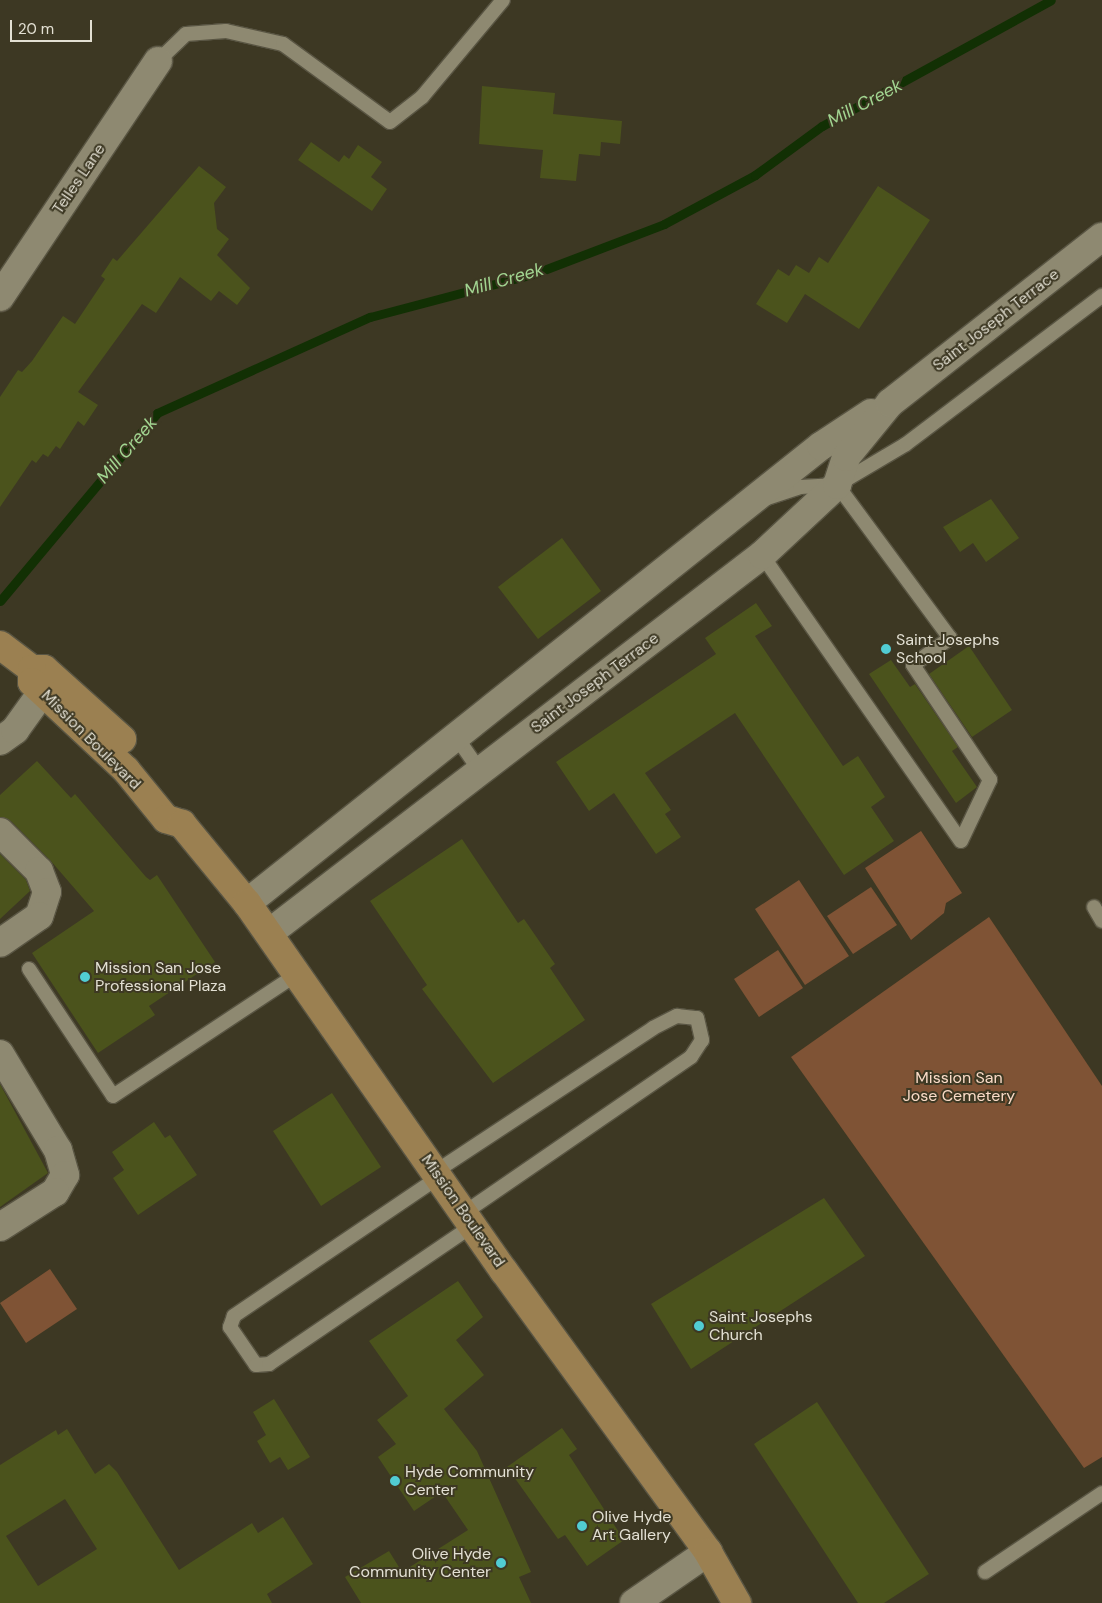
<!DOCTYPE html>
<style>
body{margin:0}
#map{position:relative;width:1102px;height:1603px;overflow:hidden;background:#3d3823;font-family:"DM Sans",sans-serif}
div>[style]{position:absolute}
.green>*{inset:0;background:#7f5335}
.stream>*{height:9px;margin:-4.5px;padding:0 4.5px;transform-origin:4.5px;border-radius:4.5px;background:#123004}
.building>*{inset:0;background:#4b531c}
.roads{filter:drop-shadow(1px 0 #595543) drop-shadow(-1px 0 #595543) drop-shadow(0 1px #595543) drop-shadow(0 -1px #595543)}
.lane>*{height:14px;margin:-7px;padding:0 7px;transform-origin:7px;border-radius:7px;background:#8e8971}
.street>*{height:28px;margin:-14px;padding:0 14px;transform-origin:14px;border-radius:14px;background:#8e8971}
.secondary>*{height:28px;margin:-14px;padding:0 14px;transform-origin:14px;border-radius:14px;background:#8e8971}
.primary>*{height:28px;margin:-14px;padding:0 14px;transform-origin:14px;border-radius:14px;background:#9b8051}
.dots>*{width:14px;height:14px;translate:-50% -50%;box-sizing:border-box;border:2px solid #3d3823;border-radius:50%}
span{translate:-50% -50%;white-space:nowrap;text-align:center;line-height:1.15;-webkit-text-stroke:4px #3d3823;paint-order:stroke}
.street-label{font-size:16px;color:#e3e0d3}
.poi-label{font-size:16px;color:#e3e0d3}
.left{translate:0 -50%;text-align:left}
.right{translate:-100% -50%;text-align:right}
.park-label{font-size:16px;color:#fadbc7}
.water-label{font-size:18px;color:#a2d591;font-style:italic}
.scale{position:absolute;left:10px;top:20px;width:82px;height:22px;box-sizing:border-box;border:2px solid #e3e0d3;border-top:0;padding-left:6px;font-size:15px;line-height:18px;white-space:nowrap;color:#e3e0d3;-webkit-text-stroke:4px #3d3823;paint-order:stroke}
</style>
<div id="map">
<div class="green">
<div style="clip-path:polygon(921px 831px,962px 893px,946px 903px,944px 913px,911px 940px,865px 868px)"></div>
<div style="clip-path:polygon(799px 880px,849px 956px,805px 985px,755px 909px)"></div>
<div style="clip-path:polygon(871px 887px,897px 925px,853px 954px,827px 916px)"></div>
<div style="clip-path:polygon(989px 917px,1102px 1086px,1102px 1457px,1084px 1468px,791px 1057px)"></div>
<div style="clip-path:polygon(778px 950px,803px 988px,759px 1017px,734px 979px)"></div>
<div style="clip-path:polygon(50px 1269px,77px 1309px,26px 1343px,0 1303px)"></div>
</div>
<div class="stream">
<div style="left:0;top:601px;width:245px;rotate:-50.1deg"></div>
<div style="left:157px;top:413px;width:234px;rotate:-24.3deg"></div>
<div style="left:370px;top:317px;width:172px;rotate:-14.8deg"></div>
<div style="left:536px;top:273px;width:137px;rotate:-20.9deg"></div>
<div style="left:664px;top:224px;width:103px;rotate:-28.3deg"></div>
<div style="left:755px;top:175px;width:83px;rotate:-36.2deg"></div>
<div style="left:822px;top:126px;width:261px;rotate:-28.8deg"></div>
</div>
<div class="building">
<div style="clip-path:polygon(482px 86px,555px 93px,553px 114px,622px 121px,620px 144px,601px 142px,600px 156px,579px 154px,576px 181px,540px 178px,543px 150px,479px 144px)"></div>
<div style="clip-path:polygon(311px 142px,339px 162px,344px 155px,349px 159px,358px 145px,382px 162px,371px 177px,387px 189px,372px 211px,298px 160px)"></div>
<div style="clip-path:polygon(199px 166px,226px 187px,214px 203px,217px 229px,229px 239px,217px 255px,250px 288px,237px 305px,219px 291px,211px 301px,180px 277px,156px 313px,142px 304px,78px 392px,98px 405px,84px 426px,78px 421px,60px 449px,56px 446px,48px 457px,43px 454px,36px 463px,32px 460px,0 507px,0 397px,18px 370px,22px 372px,32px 361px,63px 316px,75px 324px,105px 279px,101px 276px,113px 258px,117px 261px)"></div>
<div style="clip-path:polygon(878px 186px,930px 220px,859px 329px,805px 294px,787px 323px,756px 304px,778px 269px,789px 276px,796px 265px,809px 273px,819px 257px,828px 263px)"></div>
<div style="clip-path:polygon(991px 499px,1019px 538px,986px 562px,973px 543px,960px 552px,943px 527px)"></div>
<div style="clip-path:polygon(562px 538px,601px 591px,538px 639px,498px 587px)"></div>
<div style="clip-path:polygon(756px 603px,772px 626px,755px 636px,843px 766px,858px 756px,885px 797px,871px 807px,894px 841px,844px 875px,735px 713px,645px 773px,671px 810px,665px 814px,681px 837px,656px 854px,614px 793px,589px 811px,556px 762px,716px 654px,705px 638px)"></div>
<div style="clip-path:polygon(969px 646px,1012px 710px,972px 737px,929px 674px)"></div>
<div style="clip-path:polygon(891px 660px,910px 687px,915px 684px,958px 747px,952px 751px,977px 787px,956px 803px,869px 674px)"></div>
<div style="clip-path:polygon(37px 761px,71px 798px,75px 794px,146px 877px,150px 880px,157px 875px,215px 962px,149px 1006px,155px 1015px,98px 1053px,32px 953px,94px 911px,50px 860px,11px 821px,0 817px,0 795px)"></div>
<div style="clip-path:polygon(462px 839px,518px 923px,524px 919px,555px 964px,550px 968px,585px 1020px,493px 1083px,422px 989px,427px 985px,370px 901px)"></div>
<div style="clip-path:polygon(0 854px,26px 880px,30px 891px,0 919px)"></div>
<div style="clip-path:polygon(0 1084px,48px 1173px,0 1207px)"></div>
<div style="clip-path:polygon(332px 1093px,381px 1167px,321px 1206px,273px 1131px)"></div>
<div style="clip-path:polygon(154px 1122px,165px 1138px,170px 1135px,197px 1175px,138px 1215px,113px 1178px,124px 1170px,112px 1152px)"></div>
<div style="clip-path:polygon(824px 1198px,865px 1256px,691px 1369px,651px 1304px)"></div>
<div style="clip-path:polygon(458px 1281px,483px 1317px,456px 1340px,484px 1375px,444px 1409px,477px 1451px,531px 1572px,519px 1577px,531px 1603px,361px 1603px,345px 1577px,389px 1551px,402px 1572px,468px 1530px,442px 1492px,414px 1511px,378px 1457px,396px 1444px,377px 1420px,408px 1396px,369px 1341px)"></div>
<div style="clip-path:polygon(274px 1399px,310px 1457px,288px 1470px,280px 1457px,270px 1463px,257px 1441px,266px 1435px,253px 1412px)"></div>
<div style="clip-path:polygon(817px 1402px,929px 1574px,884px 1603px,858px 1603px,754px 1444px)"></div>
<div style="clip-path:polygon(562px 1428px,577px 1449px,569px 1455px,624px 1540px,587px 1566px,565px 1535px,558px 1539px,507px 1467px)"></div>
<div style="clip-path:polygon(evenodd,67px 1429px,95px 1474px,109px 1464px,117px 1472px,179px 1570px,252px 1523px,258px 1533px,283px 1517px,313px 1564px,267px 1594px,272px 1603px,0 1603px,0 1465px,56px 1430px,58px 1435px,67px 1429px,65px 1499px,97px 1549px,38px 1586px,6px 1536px,65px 1499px)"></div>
</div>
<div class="roads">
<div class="lane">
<div style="left:158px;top:61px;width:39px;rotate:-44deg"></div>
<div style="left:186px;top:34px;width:40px;rotate:-4.3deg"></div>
<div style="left:226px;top:31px;width:58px;rotate:12.8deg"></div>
<div style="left:283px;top:44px;width:132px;rotate:36.1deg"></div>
<div style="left:390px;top:122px;width:41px;rotate:-38deg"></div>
<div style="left:422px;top:97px;width:126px;rotate:-50.1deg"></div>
<div style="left:767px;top:498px;width:35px;rotate:-18deg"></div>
<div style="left:800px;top:487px;width:37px;rotate:-3deg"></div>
<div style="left:837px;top:485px;width:80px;rotate:-30.7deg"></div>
<div style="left:906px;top:444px;width:246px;rotate:-37.1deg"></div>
<div style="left:762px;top:555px;width:348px;rotate:55.2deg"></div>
<div style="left:961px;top:841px;width:68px;rotate:-64.6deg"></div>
<div style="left:990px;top:780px;width:138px;rotate:-123.8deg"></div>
<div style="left:913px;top:665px;width:46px;rotate:-36.1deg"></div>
<div style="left:950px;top:638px;width:190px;rotate:-126.4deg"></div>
<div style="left:455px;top:735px;width:44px;rotate:55.2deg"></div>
<div style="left:1094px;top:907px;width:16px;rotate:60deg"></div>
<div style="left:29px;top:969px;width:152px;rotate:56.5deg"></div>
<div style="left:113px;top:1096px;width:221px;rotate:-33.5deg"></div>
<div style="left:435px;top:1172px;width:261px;rotate:-33.4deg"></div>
<div style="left:653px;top:1028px;width:27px;rotate:-27deg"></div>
<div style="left:677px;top:1016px;width:20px;rotate:6deg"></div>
<div style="left:697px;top:1018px;width:23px;rotate:77deg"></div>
<div style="left:702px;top:1040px;width:20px;rotate:123deg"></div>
<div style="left:691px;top:1057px;width:275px;rotate:145.5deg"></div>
<div style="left:439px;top:1177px;width:248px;rotate:145.9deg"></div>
<div style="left:234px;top:1316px;width:12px;rotate:110deg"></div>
<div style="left:230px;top:1327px;width:46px;rotate:55.6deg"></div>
<div style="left:256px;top:1365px;width:13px;rotate:-4deg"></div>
<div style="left:269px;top:1364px;width:245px;rotate:-34.2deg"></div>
<div style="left:985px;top:1572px;width:141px;rotate:-34deg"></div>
</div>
<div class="street">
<div style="left:0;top:297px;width:284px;rotate:-56.2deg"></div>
<div style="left:0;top:741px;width:19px;rotate:-36deg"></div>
<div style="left:15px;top:730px;width:48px;rotate:-54.3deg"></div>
<div style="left:0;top:832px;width:55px;rotate:45deg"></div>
<div style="left:39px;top:871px;width:22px;rotate:69deg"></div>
<div style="left:47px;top:892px;width:25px;rotate:108deg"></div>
<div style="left:39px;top:916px;width:47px;rotate:145.3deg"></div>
<div style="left:247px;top:903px;width:734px;rotate:-38.53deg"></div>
<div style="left:821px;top:446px;width:60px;rotate:-33.4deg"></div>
<div style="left:269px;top:933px;width:621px;rotate:-37.48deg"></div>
<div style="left:762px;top:555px;width:103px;rotate:-43deg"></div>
<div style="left:837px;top:485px;width:29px;rotate:-72deg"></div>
<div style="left:846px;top:457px;width:70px;rotate:-50.8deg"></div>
<div style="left:890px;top:403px;width:269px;rotate:-38.1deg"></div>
<div style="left:0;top:1054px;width:112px;rotate:58.9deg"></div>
<div style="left:58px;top:1150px;width:26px;rotate:74deg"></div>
<div style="left:65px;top:1175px;width:20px;rotate:120deg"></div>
<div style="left:55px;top:1192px;width:65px;rotate:147.5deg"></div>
</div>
<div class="secondary">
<div style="left:634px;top:1603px;width:90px;rotate:-34.6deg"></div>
</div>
<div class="primary">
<div style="left:0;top:645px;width:40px;rotate:37deg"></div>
<div style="left:32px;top:669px;width:12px"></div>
<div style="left:44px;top:669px;width:105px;rotate:41.9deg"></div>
<div style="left:32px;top:669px;width:13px;rotate:90deg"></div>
<div style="left:32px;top:682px;width:129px;rotate:43.1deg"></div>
<div style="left:126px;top:770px;width:63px;rotate:50.8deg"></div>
<div style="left:166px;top:819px;width:17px;rotate:17deg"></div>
<div style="left:182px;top:824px;width:102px;rotate:50.6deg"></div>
<div style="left:247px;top:903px;width:449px;rotate:55.1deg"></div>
<div style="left:504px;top:1271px;width:347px;rotate:54deg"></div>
<div style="left:708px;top:1552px;width:59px;rotate:60.4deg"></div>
</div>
</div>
<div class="dots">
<div style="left:886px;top:649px;background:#51ccd3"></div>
<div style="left:85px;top:977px;background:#51ccd3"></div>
<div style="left:699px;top:1326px;background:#51ccd3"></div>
<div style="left:395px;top:1481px;background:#51ccd3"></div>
<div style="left:582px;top:1526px;background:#51ccd3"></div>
<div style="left:501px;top:1563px;background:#51ccd3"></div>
</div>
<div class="street-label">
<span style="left:79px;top:179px;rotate:-56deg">Telles Lane</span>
<span style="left:996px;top:320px;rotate:-38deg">Saint Joseph Terrace</span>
<span style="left:595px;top:683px;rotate:-37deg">Saint Joseph Terrace</span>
<span style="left:91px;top:740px;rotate:45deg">Mission Boulevard</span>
<span style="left:463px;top:1211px;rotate:55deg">Mission Boulevard</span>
</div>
<div class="poi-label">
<span class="left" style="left:896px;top:649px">Saint Josephs<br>School</span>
<span class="left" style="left:95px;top:977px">Mission San Jose<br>Professional Plaza</span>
<span class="left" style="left:709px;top:1326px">Saint Josephs<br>Church</span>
<span class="left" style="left:405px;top:1481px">Hyde Community<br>Center</span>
<span class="left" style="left:592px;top:1526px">Olive Hyde<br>Art Gallery</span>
<span class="right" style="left:491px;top:1563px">Olive Hyde<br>Community Center</span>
</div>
<div class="park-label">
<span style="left:959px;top:1087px">Mission San<br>Jose Cemetery</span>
</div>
<div class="water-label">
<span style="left:865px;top:103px;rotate:-28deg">Mill Creek</span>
<span style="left:504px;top:280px;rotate:-16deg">Mill Creek</span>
<span style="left:127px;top:450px;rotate:-49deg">Mill Creek</span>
</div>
<div class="scale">20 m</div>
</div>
